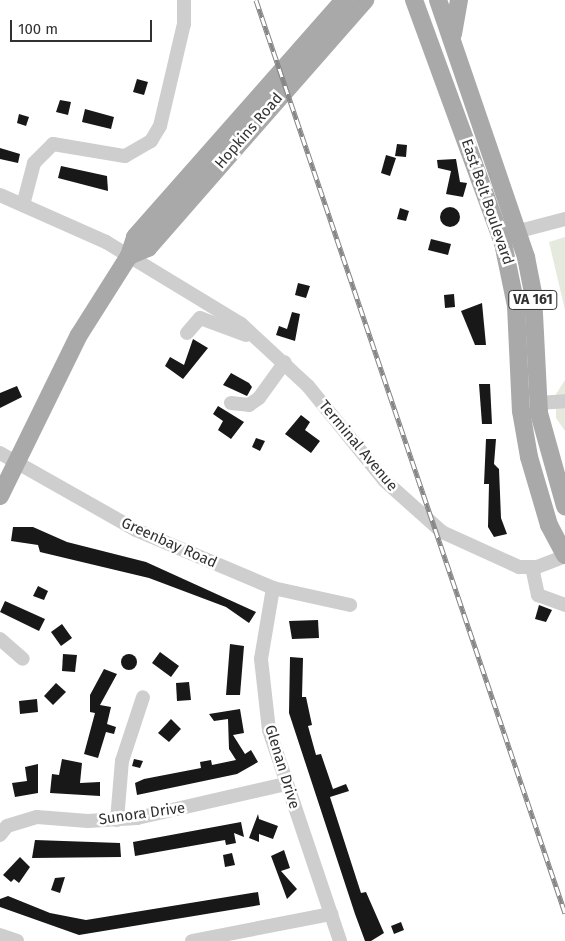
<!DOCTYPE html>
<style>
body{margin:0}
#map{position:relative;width:565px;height:941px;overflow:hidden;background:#fff;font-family:"Fira Sans",sans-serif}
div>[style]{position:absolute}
.green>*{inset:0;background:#e5eade}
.building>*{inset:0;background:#181818}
.round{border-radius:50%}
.minor>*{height:14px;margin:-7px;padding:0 7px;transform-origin:7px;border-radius:7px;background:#cecece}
.major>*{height:18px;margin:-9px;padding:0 9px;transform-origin:9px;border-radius:9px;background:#a9a9a9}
.rail>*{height:5px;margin-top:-2.5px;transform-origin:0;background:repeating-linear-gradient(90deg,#fff 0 9px,#868686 0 18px);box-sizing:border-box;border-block:1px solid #868686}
span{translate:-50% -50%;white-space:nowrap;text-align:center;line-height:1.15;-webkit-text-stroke:5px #fff;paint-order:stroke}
.shield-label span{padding:1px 4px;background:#fff;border:1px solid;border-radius:4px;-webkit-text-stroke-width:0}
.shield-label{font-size:14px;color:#313131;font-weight:700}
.street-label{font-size:15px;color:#313131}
.scale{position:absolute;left:10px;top:20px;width:142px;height:22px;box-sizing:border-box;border:2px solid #313131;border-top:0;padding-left:6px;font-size:15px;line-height:18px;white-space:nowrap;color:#313131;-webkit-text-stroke:4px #fff;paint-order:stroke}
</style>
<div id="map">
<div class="green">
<div style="clip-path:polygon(565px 237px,565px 310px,549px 242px)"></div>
<div style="clip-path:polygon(565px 380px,565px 431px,556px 418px,556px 394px)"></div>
</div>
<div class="building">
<div style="clip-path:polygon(137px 79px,148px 82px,144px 95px,133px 92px)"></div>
<div style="clip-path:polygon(60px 100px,71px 102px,68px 115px,56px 112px)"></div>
<div style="clip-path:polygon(85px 109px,114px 117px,111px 129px,82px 122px)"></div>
<div style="clip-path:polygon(19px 114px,29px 117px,26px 126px,17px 123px)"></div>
<div style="clip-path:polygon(397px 144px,407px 145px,406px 157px,395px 156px)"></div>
<div style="clip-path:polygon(0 148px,20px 154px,18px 163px,0 159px)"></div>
<div style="clip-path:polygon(386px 155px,396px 158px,390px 176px,381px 173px)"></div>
<div style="clip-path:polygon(456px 159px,460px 182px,467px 183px,463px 197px,446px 194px,451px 171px,438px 168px,437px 160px)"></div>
<div style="clip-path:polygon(61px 166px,107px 176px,108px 191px,58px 178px)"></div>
<div class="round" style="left:440px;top:207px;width:20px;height:20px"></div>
<div style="clip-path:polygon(400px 208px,409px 211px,406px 221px,397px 219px)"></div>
<div style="clip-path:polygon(431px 239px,451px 244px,448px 255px,428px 250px)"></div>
<div style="clip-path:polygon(298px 283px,310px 286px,306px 298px,295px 295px)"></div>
<div style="clip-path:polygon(454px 294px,455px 307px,445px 308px,444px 295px)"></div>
<div style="clip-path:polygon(482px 303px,486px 345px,475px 345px,461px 311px)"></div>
<div style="clip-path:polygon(292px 312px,300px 314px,295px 341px,276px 335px,279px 326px,287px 329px)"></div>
<div style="clip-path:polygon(193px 339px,208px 348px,183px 379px,165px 366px,170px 357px,184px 365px)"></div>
<div style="clip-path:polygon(231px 373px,249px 383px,252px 387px,247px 396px,223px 385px)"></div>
<div style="clip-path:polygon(479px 384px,490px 384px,492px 424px,482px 424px)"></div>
<div style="clip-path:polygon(17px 386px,22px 397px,0 408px,0 393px)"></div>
<div style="clip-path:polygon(218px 406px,244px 422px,231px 439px,218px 430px,223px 421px,213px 414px)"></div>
<div style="clip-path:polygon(301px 415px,310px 422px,305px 430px,320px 441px,311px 453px,285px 434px)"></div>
<div style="clip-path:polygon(256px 438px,265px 441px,260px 451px,252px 447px)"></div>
<div style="clip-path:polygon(486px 439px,496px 439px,494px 464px,499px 469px,501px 518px,507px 534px,494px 537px,488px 527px,489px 484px,484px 484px)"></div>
<div style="clip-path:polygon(13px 527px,33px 527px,67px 542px,146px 562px,256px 612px,249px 623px,226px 607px,149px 578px,40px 552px,38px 545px,11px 541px)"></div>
<div style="clip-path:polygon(38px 586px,48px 591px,44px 600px,33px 596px)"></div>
<div style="clip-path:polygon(5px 601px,45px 619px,39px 631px,0 612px)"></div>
<div style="clip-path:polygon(539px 605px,552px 610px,546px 622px,535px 619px)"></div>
<div style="clip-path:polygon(318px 620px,319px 638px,292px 639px,289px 621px)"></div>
<div style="clip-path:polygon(62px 624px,72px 638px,61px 646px,51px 632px)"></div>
<div style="clip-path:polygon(230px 644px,244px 646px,240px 695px,226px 695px)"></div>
<div style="clip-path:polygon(160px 652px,179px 666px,171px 677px,152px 663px)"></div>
<div style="clip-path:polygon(63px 654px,77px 655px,75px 672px,62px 671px)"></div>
<div class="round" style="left:121px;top:654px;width:16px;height:16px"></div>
<div style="clip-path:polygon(290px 657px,303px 658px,302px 697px,306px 697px,312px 725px,308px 726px,316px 755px,321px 754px,333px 789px,346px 784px,349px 791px,330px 797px,361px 893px,366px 892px,384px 933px,371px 941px,365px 941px,355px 914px,289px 713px)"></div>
<div style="clip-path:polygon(104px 669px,117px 674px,100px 705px,111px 707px,107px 724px,116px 727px,114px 734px,106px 732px,98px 758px,84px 754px,95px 713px,90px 712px,90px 695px)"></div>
<div style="clip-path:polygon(189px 682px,191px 700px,177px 701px,176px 683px)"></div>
<div style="clip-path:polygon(56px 683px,66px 692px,53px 705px,44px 696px)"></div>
<div style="clip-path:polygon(37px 699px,38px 712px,20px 714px,19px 701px)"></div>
<div style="clip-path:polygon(240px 709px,244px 733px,233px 735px,245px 754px,251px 750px,258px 762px,237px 774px,137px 795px,135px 783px,144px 779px,201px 768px,200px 762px,211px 760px,212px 765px,236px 760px,229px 749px,228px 719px,214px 721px,209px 714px)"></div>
<div style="clip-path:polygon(171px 719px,181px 729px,169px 742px,158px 733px)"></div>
<div style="clip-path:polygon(62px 759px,82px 763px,80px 783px,100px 782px,100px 796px,50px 793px,52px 774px,59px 775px)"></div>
<div style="clip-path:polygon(134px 759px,143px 761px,140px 768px,132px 766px)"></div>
<div style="clip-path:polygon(38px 764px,38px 793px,15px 797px,12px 783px,27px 781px,25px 767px)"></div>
<div style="clip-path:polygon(258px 814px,259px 819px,278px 826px,273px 839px,259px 834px,259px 842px,249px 838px)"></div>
<div style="clip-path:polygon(241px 822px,244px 837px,234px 833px,236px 843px,226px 845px,225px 840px,135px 856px,133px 842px)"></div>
<div style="clip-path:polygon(35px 840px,120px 843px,121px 857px,32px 858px)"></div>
<div style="clip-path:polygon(284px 850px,290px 868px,281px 871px,297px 889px,287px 899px,271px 856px)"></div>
<div style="clip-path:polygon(232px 853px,235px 865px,225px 867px,223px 855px)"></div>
<div style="clip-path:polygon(20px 857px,30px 867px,19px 883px,14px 879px,11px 882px,3px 875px)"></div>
<div style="clip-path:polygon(65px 877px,60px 893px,51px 890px,55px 878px)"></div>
<div style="clip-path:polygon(258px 892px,260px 905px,79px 935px,0 907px,0 899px,8px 896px,50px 913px,86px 920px)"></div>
<div style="clip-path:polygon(401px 922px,404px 930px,394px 934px,391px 926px)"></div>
</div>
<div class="minor">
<div style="left:0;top:195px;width:116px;rotate:23.9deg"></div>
<div style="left:106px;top:242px;width:158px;rotate:31.3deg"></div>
<div style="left:241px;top:324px;width:91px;rotate:42.8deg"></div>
<div style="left:308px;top:386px;width:122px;rotate:51deg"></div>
<div style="left:385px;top:481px;width:76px;rotate:41.8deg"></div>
<div style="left:442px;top:532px;width:85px;rotate:24.4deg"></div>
<div style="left:519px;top:567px;width:18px"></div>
<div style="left:537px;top:567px;width:30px;rotate:-21deg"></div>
<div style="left:23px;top:205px;width:43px;rotate:-75.3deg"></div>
<div style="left:34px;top:163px;width:27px;rotate:-45deg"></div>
<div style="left:53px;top:144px;width:73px;rotate:9.5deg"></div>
<div style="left:125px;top:156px;width:30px;rotate:-30deg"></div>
<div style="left:151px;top:141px;width:17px;rotate:-59deg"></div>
<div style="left:160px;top:126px;width:105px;rotate:-76.8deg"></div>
<div style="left:184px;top:24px;width:24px;rotate:-90deg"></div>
<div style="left:508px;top:234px;width:59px;rotate:-14.7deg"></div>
<div style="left:187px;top:333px;width:20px;rotate:-49deg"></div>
<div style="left:200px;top:318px;width:49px;rotate:20.3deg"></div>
<div style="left:231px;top:403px;width:18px;rotate:6deg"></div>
<div style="left:249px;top:405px;width:12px;rotate:-35deg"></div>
<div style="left:259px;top:398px;width:44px;rotate:-54.2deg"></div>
<div style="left:538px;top:403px;width:27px;rotate:-4deg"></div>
<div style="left:0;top:453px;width:156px;rotate:29.5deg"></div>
<div style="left:136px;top:530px;width:149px;rotate:22.9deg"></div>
<div style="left:273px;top:588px;width:79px;rotate:12.4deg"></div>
<div style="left:532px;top:567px;width:29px;rotate:78deg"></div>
<div style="left:538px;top:595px;width:29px;rotate:20deg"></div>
<div style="left:273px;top:588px;width:72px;rotate:99.6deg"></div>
<div style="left:261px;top:659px;width:71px;rotate:83.6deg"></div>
<div style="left:269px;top:730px;width:223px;rotate:71.4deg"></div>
<div style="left:0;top:639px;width:30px;rotate:41deg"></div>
<div style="left:117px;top:820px;width:59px;rotate:-85.2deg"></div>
<div style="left:122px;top:761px;width:67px;rotate:-71.8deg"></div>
<div style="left:0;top:835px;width:11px;rotate:-52deg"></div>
<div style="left:7px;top:826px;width:31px;rotate:-17deg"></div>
<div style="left:37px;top:817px;width:51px;rotate:4.5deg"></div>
<div style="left:88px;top:821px;width:49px;rotate:-3.5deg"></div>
<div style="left:137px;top:818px;width:153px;rotate:-12.9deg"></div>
<div style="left:0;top:935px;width:18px;rotate:19deg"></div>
<div style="left:192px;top:941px;width:142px;rotate:-11deg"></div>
</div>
<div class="major">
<div style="left:414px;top:0;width:259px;rotate:69.9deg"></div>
<div style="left:503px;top:243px;width:64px;rotate:78.3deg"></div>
<div style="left:516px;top:306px;width:105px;rotate:87.3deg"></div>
<div style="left:521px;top:411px;width:47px;rotate:80.1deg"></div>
<div style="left:529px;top:457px;width:71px;rotate:73.6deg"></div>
<div style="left:549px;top:525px;width:34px;rotate:62deg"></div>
<div style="left:438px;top:0;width:272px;rotate:71.1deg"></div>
<div style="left:526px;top:257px;width:38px;rotate:79deg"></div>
<div style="left:533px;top:294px;width:119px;rotate:87.1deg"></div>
<div style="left:539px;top:413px;width:97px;rotate:74.4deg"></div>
<div style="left:453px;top:34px;width:35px;rotate:-80deg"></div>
<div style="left:129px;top:256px;width:21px;rotate:-23deg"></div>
<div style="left:148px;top:248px;width:330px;rotate:-48.8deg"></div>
<div style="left:0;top:496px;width:179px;rotate:-63.9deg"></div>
<div style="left:79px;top:335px;width:93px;rotate:-57.7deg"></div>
<div style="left:129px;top:256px;width:20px;rotate:-72deg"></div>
<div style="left:135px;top:237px;width:316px;rotate:-48.6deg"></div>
</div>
<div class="rail">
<div style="left:256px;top:0;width:964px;rotate:71.3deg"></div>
</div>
<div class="shield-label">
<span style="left:533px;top:300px">VA 161</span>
</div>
<div class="street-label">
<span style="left:249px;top:131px;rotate:-49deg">Hopkins Road</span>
<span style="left:487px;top:202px;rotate:71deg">East Belt Boulevard</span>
<span style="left:358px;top:446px;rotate:50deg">Terminal Avenue</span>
<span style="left:169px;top:543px;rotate:24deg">Greenbay Road</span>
<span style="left:282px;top:767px;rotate:73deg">Glenan Drive</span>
<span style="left:142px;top:814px;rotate:-8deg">Sunora Drive</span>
</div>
<div class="scale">100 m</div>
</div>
